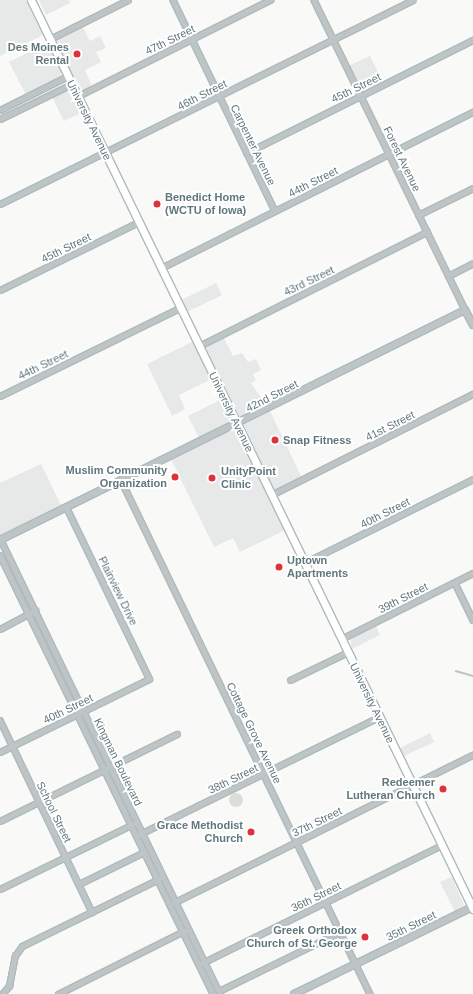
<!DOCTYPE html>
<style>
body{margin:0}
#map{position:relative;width:473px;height:994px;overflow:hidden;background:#f9f9f7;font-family:Arial,sans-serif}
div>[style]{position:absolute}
.built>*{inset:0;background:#e7e9e8}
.green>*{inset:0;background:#dbded7}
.round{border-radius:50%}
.stream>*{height:1.5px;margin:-0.75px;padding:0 0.75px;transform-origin:0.75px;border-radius:0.75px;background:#b4c6c6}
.roads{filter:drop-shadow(1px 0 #b0babc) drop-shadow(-1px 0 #b0babc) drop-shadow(0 1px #b0babc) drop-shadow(0 -1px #b0babc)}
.minor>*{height:4.5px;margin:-2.25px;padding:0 2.25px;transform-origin:2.25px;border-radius:2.25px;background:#bec5c7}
.tertiary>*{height:6px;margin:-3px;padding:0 3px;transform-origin:3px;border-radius:3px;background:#bec5c7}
.secondary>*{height:7px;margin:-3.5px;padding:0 3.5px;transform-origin:3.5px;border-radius:3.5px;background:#fff}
.dots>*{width:11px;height:11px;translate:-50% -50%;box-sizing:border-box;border:2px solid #fff;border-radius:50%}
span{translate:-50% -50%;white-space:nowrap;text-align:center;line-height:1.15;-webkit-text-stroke:4px #fff;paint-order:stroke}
.street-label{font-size:11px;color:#60777c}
.poi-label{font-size:11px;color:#60777c;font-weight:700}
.right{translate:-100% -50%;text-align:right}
.left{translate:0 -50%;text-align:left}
</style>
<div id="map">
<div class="built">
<div style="clip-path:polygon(0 0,26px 0,43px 35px,0 56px)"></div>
<div style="clip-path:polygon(39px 0,69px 0,70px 3px,46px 15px)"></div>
<div style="clip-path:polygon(82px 25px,90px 41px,100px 36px,106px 48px,96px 52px,101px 62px,85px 70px,92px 86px,83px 90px,68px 68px,57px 40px)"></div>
<div style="clip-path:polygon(47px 43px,61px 69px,61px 76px,26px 95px,9px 62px)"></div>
<div style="clip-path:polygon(370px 56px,384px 84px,360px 96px,346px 67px)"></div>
<div style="clip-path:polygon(63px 91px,70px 93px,81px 113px,64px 121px,51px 95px)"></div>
<div style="clip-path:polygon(216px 283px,222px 295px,183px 314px,177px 302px)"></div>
<div style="clip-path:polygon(222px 334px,233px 356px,242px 353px,248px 362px,256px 359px,261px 370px,253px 374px,256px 380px,251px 383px,269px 409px,303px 480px,271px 495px,287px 529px,240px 552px,233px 538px,214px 547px,170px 457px,201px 442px,188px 416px,224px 398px,214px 378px,179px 395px,185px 409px,172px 416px,147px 364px,196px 340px,198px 345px)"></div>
<div style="clip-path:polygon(41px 464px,63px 509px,0 538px,0 483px)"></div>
<div style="clip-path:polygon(376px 625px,380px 635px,352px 649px,350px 638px)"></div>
<div style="clip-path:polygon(430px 733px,434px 742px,404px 756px,400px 748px)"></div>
<div style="clip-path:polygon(452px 877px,464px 905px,455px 912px,440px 882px)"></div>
</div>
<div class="green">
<div class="round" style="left:229px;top:793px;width:14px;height:14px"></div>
</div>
<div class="stream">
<div style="left:456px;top:671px;width:18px;rotate:16deg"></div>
</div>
<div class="roads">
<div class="minor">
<div style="left:173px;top:0;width:234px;rotate:64.2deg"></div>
<div style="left:314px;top:0;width:345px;rotate:64deg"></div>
<div style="left:50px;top:39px;width:87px;rotate:-26.6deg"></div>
<div style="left:78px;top:96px;width:215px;rotate:-26.6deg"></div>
<div style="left:0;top:110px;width:76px;rotate:-26.6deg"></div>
<div style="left:0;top:119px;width:80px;rotate:-25.9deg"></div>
<div style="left:246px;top:153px;width:254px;rotate:-26.5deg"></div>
<div style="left:0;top:204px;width:460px;rotate:-26.3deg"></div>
<div style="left:418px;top:215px;width:61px;rotate:-26.1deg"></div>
<div style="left:161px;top:268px;width:349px;rotate:-26.6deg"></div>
<div style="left:448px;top:276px;width:28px;rotate:-27deg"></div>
<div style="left:0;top:290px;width:155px;rotate:-26.1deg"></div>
<div style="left:199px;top:346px;width:255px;rotate:-26.6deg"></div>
<div style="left:0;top:396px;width:200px;rotate:-26.1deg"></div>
<div style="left:121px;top:480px;width:571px;rotate:64.15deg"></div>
<div style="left:271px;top:495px;width:226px;rotate:-26.6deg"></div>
<div style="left:0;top:538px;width:506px;rotate:64.24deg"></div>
<div style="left:0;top:555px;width:488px;rotate:64.1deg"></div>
<div style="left:304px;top:563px;width:189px;rotate:-26.4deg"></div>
<div style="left:455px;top:583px;width:41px;rotate:64.1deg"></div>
<div style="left:0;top:629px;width:40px;rotate:-28deg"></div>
<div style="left:341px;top:639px;width:148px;rotate:-26.6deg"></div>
<div style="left:290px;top:680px;width:64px;rotate:-25.8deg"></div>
<div style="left:0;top:720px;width:213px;rotate:64.4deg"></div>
<div style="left:0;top:752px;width:166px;rotate:-26.1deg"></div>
<div style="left:149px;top:679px;width:191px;rotate:-115.8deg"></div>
<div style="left:0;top:821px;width:197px;rotate:-26.2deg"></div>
<div style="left:140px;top:834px;width:266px;rotate:-26.1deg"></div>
<div style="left:79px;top:884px;width:72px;rotate:-26.2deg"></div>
<div style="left:0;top:889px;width:148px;rotate:-26deg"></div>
<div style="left:173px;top:903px;width:335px;rotate:-26.3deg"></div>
<div style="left:202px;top:963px;width:267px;rotate:-26.2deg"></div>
<div style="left:219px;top:991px;width:135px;rotate:-26deg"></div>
<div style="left:2px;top:994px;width:11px;rotate:-49deg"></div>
<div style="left:9px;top:986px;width:31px;rotate:-79deg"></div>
<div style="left:15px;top:956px;width:12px;rotate:-55deg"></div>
<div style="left:22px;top:946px;width:153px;rotate:-26.1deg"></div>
<div style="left:58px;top:994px;width:141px;rotate:-26.6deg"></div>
</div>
<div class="tertiary">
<div style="left:0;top:540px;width:519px;rotate:-26.32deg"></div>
<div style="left:465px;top:310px;width:17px;rotate:62deg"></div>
<div style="left:294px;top:994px;width:198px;rotate:-26deg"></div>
</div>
<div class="secondary">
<div style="left:31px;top:0;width:1011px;rotate:64.07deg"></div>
</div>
</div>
<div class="dots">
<div style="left:77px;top:54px;background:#df3238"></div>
<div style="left:157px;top:204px;background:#df3238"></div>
<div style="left:275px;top:440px;background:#df3238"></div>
<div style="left:175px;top:477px;background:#df3238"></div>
<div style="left:212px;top:478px;background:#df3238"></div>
<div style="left:279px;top:567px;background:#df3238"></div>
<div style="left:443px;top:789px;background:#df3238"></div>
<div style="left:251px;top:832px;background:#df3238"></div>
<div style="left:365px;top:937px;background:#df3238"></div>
</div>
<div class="street-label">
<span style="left:170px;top:40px;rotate:-26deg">47th Street</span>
<span style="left:356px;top:88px;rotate:-26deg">45th Street</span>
<span style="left:202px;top:95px;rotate:-27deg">46th Street</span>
<span style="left:89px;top:120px;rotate:64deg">University Avenue</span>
<span style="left:253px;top:145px;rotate:64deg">Carpenter Avenue</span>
<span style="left:402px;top:159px;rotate:64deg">Forest Avenue</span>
<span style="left:313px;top:182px;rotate:-27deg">44th Street</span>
<span style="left:66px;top:248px;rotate:-26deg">45th Street</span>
<span style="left:309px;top:281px;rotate:-26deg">43rd Street</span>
<span style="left:43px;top:365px;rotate:-26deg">44th Street</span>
<span style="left:272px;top:396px;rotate:-27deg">42nd Street</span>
<span style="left:231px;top:412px;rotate:64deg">University Avenue</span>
<span style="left:390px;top:426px;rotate:-27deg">41st Street</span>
<span style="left:385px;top:513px;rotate:-27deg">40th Street</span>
<span style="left:118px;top:591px;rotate:64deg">Plainview Drive</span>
<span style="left:403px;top:598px;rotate:-27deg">39th Street</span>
<span style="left:372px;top:703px;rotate:64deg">University Avenue</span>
<span style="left:68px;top:709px;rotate:-26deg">40th Street</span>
<span style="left:254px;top:733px;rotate:64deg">Cottage Grove Avenue</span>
<span style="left:118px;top:762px;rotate:64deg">Kingman Boulevard</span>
<span style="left:233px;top:779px;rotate:-26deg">38th Street</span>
<span style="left:54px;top:812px;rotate:64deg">School Street</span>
<span style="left:317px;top:822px;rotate:-26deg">37th Street</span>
<span style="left:316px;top:897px;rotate:-26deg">36th Street</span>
<span style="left:411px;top:926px;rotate:-26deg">35th Street</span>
</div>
<div class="poi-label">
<span class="right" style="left:69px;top:54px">Des Moines<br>Rental</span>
<span class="left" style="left:165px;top:204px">Benedict Home<br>(WCTU of Iowa)</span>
<span class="left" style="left:283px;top:440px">Snap Fitness</span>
<span class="right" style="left:167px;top:477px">Muslim Community<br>Organization</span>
<span class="left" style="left:221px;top:478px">UnityPoint<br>Clinic</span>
<span class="left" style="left:287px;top:567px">Uptown<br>Apartments</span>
<span class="right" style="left:435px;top:789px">Redeemer<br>Lutheran Church</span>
<span class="right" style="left:243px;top:832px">Grace Methodist<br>Church</span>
<span class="right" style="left:357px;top:937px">Greek Orthodox<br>Church of St. George</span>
</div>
</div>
